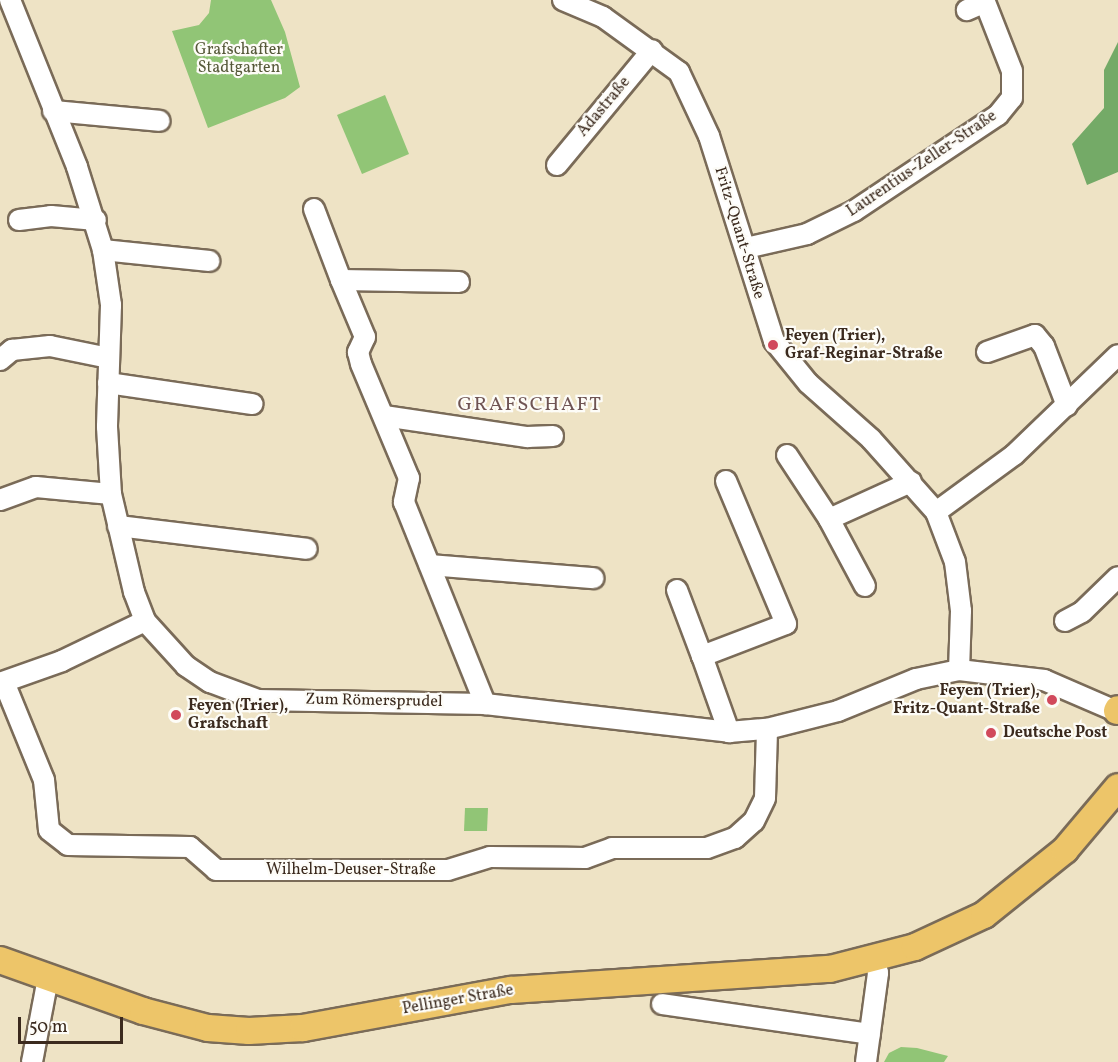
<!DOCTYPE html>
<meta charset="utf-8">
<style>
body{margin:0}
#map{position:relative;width:1118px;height:1062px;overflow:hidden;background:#eee3c5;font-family:Vollkorn,serif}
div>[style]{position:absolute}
.green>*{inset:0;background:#91c576}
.forest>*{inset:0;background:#74aa67}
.roads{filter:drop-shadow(2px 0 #7a6b58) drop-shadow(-2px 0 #7a6b58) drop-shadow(0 2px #7a6b58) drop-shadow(0 -2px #7a6b58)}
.minor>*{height:20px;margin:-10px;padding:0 10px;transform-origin:10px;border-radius:10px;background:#fff}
.major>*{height:26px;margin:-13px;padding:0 13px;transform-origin:13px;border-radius:13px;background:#edc569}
.dots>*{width:16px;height:16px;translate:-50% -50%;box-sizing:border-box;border:3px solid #fdfcf7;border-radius:50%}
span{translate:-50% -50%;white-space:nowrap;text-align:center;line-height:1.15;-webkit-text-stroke:4.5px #fdfcf7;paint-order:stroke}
.park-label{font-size:16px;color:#555838}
.street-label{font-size:16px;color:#3b2a1e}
.poi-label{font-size:16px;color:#3b2a1e;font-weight:700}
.left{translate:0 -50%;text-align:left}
.right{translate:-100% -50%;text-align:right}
.quarter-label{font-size:20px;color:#6f5453;letter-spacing:1.5px}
.scale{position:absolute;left:18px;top:1017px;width:105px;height:27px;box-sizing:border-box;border:3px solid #3b2a1e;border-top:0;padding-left:8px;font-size:18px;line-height:21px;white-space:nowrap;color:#3b2a1e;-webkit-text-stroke:4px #fdfcf7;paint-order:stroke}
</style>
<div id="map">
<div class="green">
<div style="clip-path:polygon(211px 0,271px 0,285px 32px,300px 87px,285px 98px,208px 128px,172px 31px,199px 25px,209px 13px)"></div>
<div style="clip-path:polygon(385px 95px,409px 154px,362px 174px,337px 115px)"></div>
<div style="clip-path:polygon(465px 808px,488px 808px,487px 831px,464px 831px)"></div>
<div style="clip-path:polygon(901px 1047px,917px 1048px,948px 1056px,944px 1062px,884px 1062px,889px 1053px)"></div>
</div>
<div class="forest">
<div style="clip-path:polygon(1118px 42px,1118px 172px,1087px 185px,1072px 144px,1104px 108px,1104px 70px)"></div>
</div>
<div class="roads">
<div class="minor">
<div style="left:10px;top:0;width:180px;rotate:68.1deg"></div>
<div style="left:77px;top:167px;width:87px;rotate:72.6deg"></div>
<div style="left:103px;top:250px;width:56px;rotate:81.7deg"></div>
<div style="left:111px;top:305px;width:122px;rotate:91.9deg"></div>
<div style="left:107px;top:427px;width:67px;rotate:86.6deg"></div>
<div style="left:111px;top:494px;width:101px;rotate:76.8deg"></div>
<div style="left:134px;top:592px;width:31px;rotate:69deg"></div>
<div style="left:145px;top:621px;width:61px;rotate:47.7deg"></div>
<div style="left:186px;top:666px;width:29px;rotate:34deg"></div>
<div style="left:210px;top:682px;width:51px;rotate:20.6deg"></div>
<div style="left:258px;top:700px;width:227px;rotate:1deg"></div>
<div style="left:485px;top:704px;width:246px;rotate:6.5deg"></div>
<div style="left:729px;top:732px;width:38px;rotate:-5deg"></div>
<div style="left:767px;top:729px;width:73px;rotate:-14.2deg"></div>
<div style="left:838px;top:711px;width:84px;rotate:-22.3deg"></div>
<div style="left:916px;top:679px;width:44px;rotate:-11.8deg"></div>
<div style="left:959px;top:670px;width:86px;rotate:6.7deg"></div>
<div style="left:1044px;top:680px;width:81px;rotate:23.4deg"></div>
<div style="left:563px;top:0;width:43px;rotate:23deg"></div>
<div style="left:603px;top:17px;width:94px;rotate:35.9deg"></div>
<div style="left:679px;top:72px;width:71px;rotate:64.9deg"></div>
<div style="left:709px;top:136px;width:215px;rotate:72.4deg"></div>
<div style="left:774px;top:341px;width:54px;rotate:51deg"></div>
<div style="left:808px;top:383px;width:84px;rotate:41.6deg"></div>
<div style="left:871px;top:439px;width:98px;rotate:48.3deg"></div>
<div style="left:936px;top:512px;width:53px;rotate:69.2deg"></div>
<div style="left:955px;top:562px;width:49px;rotate:83deg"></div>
<div style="left:961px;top:611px;width:59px;rotate:91.9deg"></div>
<div style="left:53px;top:111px;width:107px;rotate:5.3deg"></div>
<div style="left:557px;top:165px;width:149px;rotate:-50.4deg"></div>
<div style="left:314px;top:209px;width:76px;rotate:69.2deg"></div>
<div style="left:19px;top:220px;width:32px;rotate:-7deg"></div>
<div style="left:51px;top:216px;width:45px;rotate:5.1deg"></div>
<div style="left:746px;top:248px;width:63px;rotate:-12.9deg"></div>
<div style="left:807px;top:234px;width:52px;rotate:-26.1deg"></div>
<div style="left:854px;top:211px;width:173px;rotate:-33.7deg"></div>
<div style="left:998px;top:115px;width:22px;rotate:-51deg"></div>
<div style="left:1012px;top:98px;width:27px;rotate:-90deg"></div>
<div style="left:1012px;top:71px;width:74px;rotate:-111.4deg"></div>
<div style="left:985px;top:2px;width:20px;rotate:156deg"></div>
<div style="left:103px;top:250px;width:107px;rotate:5.9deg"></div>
<div style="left:459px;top:282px;width:118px;rotate:-179deg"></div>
<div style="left:341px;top:280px;width:62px;rotate:67.2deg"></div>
<div style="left:365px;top:337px;width:17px;rotate:115deg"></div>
<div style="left:358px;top:352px;width:12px;rotate:76deg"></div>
<div style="left:361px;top:364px;width:124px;rotate:67.2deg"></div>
<div style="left:409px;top:478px;width:25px;rotate:102deg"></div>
<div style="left:404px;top:502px;width:218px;rotate:68.1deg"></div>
<div style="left:987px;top:352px;width:51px;rotate:-19.5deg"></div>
<div style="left:1035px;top:335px;width:14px;rotate:51deg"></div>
<div style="left:1044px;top:346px;width:64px;rotate:69deg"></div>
<div style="left:0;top:360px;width:16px;rotate:-40deg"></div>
<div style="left:12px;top:350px;width:38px;rotate:-6deg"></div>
<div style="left:50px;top:346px;width:60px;rotate:11.5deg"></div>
<div style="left:108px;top:383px;width:146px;rotate:8.3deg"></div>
<div style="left:384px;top:416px;width:145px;rotate:8.4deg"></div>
<div style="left:527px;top:437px;width:26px;rotate:-2deg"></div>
<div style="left:787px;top:455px;width:77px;rotate:56.7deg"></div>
<div style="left:829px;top:519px;width:76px;rotate:61.8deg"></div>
<div style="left:726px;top:481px;width:155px;rotate:67.2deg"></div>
<div style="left:786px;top:624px;width:90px;rotate:159.1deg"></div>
<div style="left:702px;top:656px;width:81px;rotate:70.4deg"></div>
<div style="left:0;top:500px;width:38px;rotate:-20deg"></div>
<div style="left:36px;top:487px;width:75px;rotate:5.3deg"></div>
<div style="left:936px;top:512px;width:97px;rotate:-36.2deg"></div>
<div style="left:1014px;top:455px;width:144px;rotate:-43.9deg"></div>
<div style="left:829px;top:519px;width:90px;rotate:-24.3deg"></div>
<div style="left:118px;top:526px;width:190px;rotate:6.9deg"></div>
<div style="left:430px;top:565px;width:164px;rotate:4.6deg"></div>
<div style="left:677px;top:590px;width:71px;rotate:69.3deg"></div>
<div style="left:1065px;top:621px;width:19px;rotate:-28deg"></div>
<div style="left:1082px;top:612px;width:50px;rotate:-44.2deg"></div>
<div style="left:4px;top:682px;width:106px;rotate:67.8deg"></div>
<div style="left:44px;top:780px;width:50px;rotate:84.3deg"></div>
<div style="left:49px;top:830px;width:24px;rotate:38deg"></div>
<div style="left:68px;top:845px;width:122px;rotate:0.9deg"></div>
<div style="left:190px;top:847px;width:35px;rotate:41deg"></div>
<div style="left:216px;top:870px;width:232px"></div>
<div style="left:448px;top:870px;width:44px;rotate:-17.2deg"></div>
<div style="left:490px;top:857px;width:95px;rotate:0.6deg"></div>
<div style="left:585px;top:858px;width:29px;rotate:-20deg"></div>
<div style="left:612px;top:848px;width:95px"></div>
<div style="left:707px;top:848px;width:30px;rotate:-20deg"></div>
<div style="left:735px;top:838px;width:25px;rotate:-42deg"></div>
<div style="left:754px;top:821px;width:25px;rotate:-64deg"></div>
<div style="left:765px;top:798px;width:69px;rotate:-88.3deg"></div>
<div style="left:0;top:683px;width:66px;rotate:-19.5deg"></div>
<div style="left:62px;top:661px;width:92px;rotate:-25.7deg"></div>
<div style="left:662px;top:1004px;width:210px;rotate:8.2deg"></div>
<div style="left:32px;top:1062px;width:86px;rotate:-79.2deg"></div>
<div style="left:866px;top:1062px;width:90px;rotate:-82.3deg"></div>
<div style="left:878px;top:973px;width:14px;rotate:-102deg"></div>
</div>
<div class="major">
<div style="left:1117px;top:711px;width:2px;rotate:-63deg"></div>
<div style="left:0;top:960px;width:152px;rotate:19.6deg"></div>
<div style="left:143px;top:1011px;width:67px;rotate:14.7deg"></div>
<div style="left:208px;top:1028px;width:41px;rotate:4.2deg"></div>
<div style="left:249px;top:1031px;width:54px;rotate:-3.2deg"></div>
<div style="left:303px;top:1028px;width:211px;rotate:-10.4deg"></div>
<div style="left:511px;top:990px;width:320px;rotate:-3.8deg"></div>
<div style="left:830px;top:969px;width:88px;rotate:-14.5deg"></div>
<div style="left:915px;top:947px;width:76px;rotate:-24.9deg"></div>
<div style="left:984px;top:915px;width:104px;rotate:-38.7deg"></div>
<div style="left:1065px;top:850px;width:82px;rotate:-49.9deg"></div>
</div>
</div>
<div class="dots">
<div style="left:773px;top:345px;background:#d1495b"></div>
<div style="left:1052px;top:700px;background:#d1495b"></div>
<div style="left:176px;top:715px;background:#d1495b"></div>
<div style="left:991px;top:733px;background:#d1495b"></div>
</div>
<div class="park-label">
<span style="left:239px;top:59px">Grafschafter<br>Stadtgarten</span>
</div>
<div class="street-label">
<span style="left:604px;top:107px;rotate:-50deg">Adastraße</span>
<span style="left:922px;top:164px;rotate:-34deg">Laurentius-Zeller-Straße</span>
<span style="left:739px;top:233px;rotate:73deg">Fritz-Quant-Straße</span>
<span style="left:374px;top:701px;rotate:1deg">Zum Römersprudel</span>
<span style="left:351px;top:870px">Wilhelm-Deuser-Straße</span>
<span style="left:458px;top:1000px;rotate:-10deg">Pellinger Straße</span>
</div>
<div class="poi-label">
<span class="left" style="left:785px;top:345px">Feyen (Trier),<br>Graf-Reginar-Straße</span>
<span class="right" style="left:1040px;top:700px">Feyen (Trier),<br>Fritz-Quant-Straße</span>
<span class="left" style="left:188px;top:715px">Feyen (Trier),<br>Grafschaft</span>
<span class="left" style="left:1003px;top:733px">Deutsche Post</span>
</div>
<div class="quarter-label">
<span style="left:530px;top:405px">GRAFSCHAFT</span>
</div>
<div class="scale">50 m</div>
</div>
